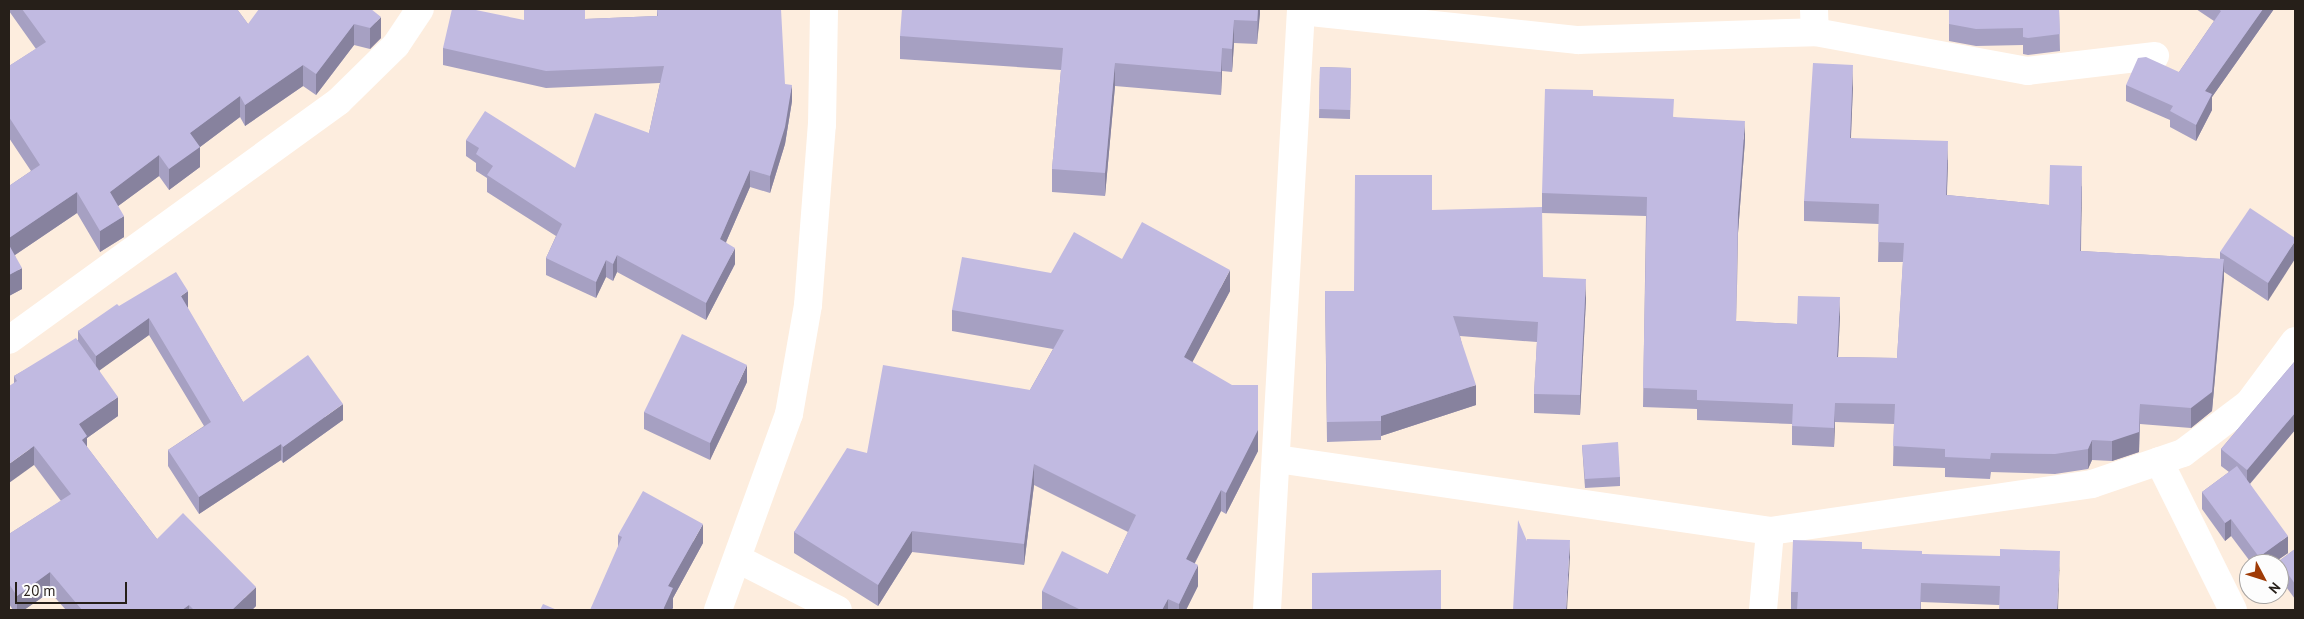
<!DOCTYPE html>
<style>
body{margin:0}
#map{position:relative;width:2304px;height:619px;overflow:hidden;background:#fdedde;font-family:"PT Sans",sans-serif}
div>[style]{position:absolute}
.street>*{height:28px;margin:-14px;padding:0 14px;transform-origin:14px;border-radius:14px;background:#fff}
.wall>*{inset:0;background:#a6a0c2}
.shaded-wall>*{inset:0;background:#87829e}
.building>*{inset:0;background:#c1bae1}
span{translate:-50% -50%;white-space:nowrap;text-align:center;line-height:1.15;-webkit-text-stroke:4.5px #fdfdfd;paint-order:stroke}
.frame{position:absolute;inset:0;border:10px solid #261f19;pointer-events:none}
.north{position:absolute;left:2239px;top:554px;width:50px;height:50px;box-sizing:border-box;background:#fdfdfd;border:1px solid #a7a4a2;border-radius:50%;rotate:130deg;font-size:14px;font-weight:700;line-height:20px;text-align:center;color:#261f19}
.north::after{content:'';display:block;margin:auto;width:18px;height:22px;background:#9f3b06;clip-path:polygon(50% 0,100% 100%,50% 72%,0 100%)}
.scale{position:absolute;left:15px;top:582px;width:112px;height:22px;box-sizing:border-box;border:2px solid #261f19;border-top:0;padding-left:6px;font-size:15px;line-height:18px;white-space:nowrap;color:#261f19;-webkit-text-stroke:4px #fdfdfd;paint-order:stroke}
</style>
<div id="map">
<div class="street">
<div style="left:1814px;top:9px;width:23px;rotate:88deg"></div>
<div style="left:1301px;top:11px;width:279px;rotate:6deg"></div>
<div style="left:1578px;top:40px;width:237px;rotate:-1.9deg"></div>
<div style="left:1815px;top:32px;width:216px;rotate:10.4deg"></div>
<div style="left:2027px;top:71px;width:129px;rotate:-6.7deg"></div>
<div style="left:9px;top:340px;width:407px;rotate:-35.9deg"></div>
<div style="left:339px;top:101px;width:80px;rotate:-44.5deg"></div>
<div style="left:396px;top:45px;width:43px;rotate:-56.3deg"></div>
<div style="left:1277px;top:459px;width:498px;rotate:8.3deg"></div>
<div style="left:1770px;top:531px;width:325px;rotate:-8.3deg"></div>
<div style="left:2092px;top:484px;width:96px;rotate:-18.8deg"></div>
<div style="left:2183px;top:453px;width:83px;rotate:-37.1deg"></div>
<div style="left:2249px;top:403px;width:77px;rotate:-53.4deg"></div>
<div style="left:2159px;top:461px;width:166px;rotate:63.6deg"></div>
<div style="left:738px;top:559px;width:112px;rotate:27deg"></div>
<div style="left:718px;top:610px;width:208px;rotate:-70.1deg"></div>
<div style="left:789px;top:414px;width:111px;rotate:-80.1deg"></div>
<div style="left:808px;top:305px;width:181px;rotate:-85.6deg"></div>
<div style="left:822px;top:125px;width:116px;rotate:-89deg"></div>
<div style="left:1267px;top:610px;width:602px;rotate:-86.76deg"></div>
<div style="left:1763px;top:610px;width:79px;rotate:-84.9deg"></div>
</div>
<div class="wall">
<div style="clip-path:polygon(9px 9px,237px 9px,248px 24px,371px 9px,381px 38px,370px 49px,354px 45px,316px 95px,303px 86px,245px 126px,240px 117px,200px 147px,200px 167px,169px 190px,159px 176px,118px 206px,124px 237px,100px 252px,77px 213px,15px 255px,22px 289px,9px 296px,9px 186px,31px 171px,9px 138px,9px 66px,36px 49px,9px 11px)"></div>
<div style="clip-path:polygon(657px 9px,785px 84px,792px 101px,785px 144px,770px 193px,750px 187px,726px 242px,735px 264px,706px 320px,617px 272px,613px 281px,606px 277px,596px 298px,546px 275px,546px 258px,556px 236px,487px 192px,487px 178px,476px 171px,476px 163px,466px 156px,466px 140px,575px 168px,649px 133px,660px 83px,546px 88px,443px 65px,443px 48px,585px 19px,657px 16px)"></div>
<div style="clip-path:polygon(1260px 9px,1257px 44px,1234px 43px,1232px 72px,1222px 71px,1221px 95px,1115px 86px,1105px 196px,1052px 192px,1052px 169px,1061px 70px,900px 59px,900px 36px)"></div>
<div style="clip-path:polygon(1949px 9px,2059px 9px,2060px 51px,2028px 55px,2023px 54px,2023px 45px,1976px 46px,1949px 41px)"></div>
<div style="clip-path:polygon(2196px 9px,2274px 9px,2212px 97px,2212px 110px,2196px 141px,2170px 127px,2170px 120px,2126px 101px,2126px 85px,2179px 72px,2214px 21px)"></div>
<div style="clip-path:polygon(1320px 67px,1351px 68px,1350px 119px,1319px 118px)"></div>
<div style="clip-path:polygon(1853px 85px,1851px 138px,1948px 160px,1947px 195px,2049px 205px,2082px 186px,2081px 251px,2220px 259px,2220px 252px,2295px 238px,2268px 301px,2224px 272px,2212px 411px,2191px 428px,2140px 424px,2139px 452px,2112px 461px,2092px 460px,2088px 469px,2055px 474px,1991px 472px,1990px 479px,1945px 477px,1945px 468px,1893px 466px,1894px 424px,1835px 422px,1834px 447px,1792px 445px,1792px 424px,1697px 420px,1697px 409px,1643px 407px,1646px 216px,1542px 213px,1542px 193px,1593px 96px,1674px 117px,1745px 140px,1738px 233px,1736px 321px,1797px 324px,1840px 317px,1838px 357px,1897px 358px,1903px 262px,1878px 262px,1879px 224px,1804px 221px,1804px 201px)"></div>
<div style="clip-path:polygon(1432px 210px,1543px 277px,1586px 299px,1580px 415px,1534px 413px,1534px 394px,1537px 342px,1460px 336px,1476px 405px,1381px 436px,1381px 440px,1327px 442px,1325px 291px,1354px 291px)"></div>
<div style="clip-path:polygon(1122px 259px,1230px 291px,1192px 362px,1258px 451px,1226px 514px,1221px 511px,1195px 563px,1198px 586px,1186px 610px,1042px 610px,1042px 591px,1108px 574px,1128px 532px,1034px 485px,1024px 565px,912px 552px,878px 606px,794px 553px,794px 532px,867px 453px,1030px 390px,1053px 349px,952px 331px,952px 310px,1051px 273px)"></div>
<div style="clip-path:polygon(119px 306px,188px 307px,187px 308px,243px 402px,343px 420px,283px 463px,281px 460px,199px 514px,168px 466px,168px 450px,204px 426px,149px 335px,99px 370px,118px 416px,87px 438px,87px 447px,157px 539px,256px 606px,252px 610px,66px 610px,50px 592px,24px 610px,13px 610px,9px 604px,9px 533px,9px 534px,61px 501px,34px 465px,14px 383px,14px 376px,78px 340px,78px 331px)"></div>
<div style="clip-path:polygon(2295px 361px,2295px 430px,2250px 484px,2288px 553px,2272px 564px,2252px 564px,2231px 536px,2225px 541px,2202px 509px,2202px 492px,2229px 472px,2221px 466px,2221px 449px)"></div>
<div style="clip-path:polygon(747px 382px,710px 460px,644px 429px,644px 412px)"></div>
<div style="clip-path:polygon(1582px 445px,1620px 477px,1620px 486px,1585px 488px)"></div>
<div style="clip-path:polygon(618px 535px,703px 543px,673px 598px,673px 608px,618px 547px)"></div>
<div style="clip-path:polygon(1862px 549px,1922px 554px,2060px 570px,1999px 605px,1921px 602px,1921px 610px,1791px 610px,1791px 592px)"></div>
<div style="clip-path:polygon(2295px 549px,2295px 599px,2279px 577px,2279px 561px)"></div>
</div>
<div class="shaded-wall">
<div style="clip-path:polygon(1258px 9px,1260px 9px,1260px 14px,1257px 44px)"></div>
<div style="clip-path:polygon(2263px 9px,2274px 9px,2212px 97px,2212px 110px,2196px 141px,2196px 125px,2205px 91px)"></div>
<div style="clip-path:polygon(381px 17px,381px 38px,370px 49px,370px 28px)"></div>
<div style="clip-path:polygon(1234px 20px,1234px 43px,1232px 72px,1232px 49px)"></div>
<div style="clip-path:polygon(354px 24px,354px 45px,316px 95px,316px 74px)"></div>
<div style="clip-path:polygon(1222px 48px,1222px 71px,1221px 95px,1221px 72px)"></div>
<div style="clip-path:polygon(1115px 63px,1115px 86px,1105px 196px,1105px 173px)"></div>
<div style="clip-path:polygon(303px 65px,303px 86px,245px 126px,245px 105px)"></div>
<div style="clip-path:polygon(1853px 65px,1853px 85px,1850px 157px,1850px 138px)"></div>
<div style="clip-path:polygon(792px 85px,792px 101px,785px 144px,770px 193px,770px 176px)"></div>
<div style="clip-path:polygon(240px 96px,240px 117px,200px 147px,200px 167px,169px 190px,169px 169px,190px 133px)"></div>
<div style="clip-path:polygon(1745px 121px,1745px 140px,1738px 233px,1736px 341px,1738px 213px)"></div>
<div style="clip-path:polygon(1948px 141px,1948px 160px,1946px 214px,1946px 195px)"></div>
<div style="clip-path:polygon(159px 155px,159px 176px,110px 212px,110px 192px)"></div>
<div style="clip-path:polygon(2082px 166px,2082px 186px,2080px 271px,2080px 251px)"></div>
<div style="clip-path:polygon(750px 170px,750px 187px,720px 256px,720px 239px)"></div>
<div style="clip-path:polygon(77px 192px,77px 213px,9px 259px,9px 238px)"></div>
<div style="clip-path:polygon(124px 216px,124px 237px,100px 252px,100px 231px)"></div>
<div style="clip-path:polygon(2295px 241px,2295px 259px,2268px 301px,2268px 283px)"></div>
<div style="clip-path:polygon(735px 248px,735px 264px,706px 320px,706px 303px)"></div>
<div style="clip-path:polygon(617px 255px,617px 272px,613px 281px,613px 264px)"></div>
<div style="clip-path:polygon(2224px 259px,2224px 279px,2212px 411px,2191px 428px,2191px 408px)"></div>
<div style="clip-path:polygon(606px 260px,606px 277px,596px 298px,596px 282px)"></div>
<div style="clip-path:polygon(22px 268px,22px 289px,9px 296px,9px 275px)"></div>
<div style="clip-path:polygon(1230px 270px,1230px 291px,1184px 378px,1184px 357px)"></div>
<div style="clip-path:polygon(1586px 279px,1586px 299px,1580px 415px,1580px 395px)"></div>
<div style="clip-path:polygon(188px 291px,188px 307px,181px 313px,181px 296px)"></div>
<div style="clip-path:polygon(1840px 297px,1840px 317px,1837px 377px,1837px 357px)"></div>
<div style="clip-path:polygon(149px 318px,149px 335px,96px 373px,96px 356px)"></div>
<div style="clip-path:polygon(747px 365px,747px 382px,710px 460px,710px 443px)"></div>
<div style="clip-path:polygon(1258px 385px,1258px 451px,1226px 514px,1226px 493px)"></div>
<div style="clip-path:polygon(1476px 385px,1476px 405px,1381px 436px,1381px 416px)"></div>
<div style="clip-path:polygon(118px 397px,118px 416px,87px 438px,87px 455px,82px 459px,79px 424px)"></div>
<div style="clip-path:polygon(1835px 403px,1835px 422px,1834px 447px,1834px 428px)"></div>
<div style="clip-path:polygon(343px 404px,343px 420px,283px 463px,283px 447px)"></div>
<div style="clip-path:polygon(2140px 404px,2139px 452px,2112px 461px,2112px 441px)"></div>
<div style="clip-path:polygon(2295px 413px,2295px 430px,2247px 487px,2247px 470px)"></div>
<div style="clip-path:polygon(2092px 440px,2092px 460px,2088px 469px,2088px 449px)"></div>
<div style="clip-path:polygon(281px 444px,281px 460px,199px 514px,199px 497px)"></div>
<div style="clip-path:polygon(34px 446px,34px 465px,9px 483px,9px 464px)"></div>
<div style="clip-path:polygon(1034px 464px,1034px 485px,1024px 565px,1024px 544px)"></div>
<div style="clip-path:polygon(1221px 490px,1221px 511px,1186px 580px,1186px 559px)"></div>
<div style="clip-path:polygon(2231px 519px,2231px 536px,2225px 541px,2225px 523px)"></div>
<div style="clip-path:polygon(703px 524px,703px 543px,673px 598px,673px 608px,672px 610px,663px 610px,668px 586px)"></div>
<div style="clip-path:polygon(912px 531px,912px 552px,878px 606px,878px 585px)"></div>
<div style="clip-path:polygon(2288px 536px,2288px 553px,2272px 564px,2259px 564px,2259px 557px)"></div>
<div style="clip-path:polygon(1570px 540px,1570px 557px,1567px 610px,1566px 610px)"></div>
<div style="clip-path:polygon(2060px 551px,2058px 610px,2057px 610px)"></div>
<div style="clip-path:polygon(1198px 565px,1198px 586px,1186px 610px,1179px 610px,1179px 604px)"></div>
<div style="clip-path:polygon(50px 572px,50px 592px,24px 610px,17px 610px,17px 596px)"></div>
<div style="clip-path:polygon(256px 587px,256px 606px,252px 610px,232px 610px)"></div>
<div style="clip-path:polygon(1168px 599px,1168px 610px,1162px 610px)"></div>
<div style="clip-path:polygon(189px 605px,189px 610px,182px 610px)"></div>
</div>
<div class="building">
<div style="clip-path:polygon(22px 9px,237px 9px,248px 24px,259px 9px,371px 9px,381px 17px,370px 28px,354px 24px,316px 74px,303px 65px,245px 105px,240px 96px,190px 133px,200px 147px,169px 169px,159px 155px,110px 192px,124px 216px,100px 231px,77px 192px,9px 238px,9px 186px,40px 165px,9px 117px,9px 66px,46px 42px)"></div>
<div style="clip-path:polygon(452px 9px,471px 9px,524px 20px,524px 9px,585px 9px,585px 19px,658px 16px,657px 9px,781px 9px,785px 84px,792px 85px,785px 127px,770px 176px,750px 170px,720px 239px,735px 248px,706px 303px,617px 255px,613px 264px,606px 260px,596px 282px,546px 258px,562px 224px,487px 175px,493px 166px,476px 154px,479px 148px,466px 140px,485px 111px,575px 168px,595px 113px,649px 133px,664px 66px,546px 71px,443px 48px)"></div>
<div style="clip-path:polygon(902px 9px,1258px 9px,1257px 21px,1234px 20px,1232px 49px,1222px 48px,1221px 72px,1115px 63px,1105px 173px,1052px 169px,1063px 48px,900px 36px)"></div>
<div style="clip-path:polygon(1949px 9px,2059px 9px,2060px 34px,2028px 38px,2023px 37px,2023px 28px,1976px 29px,1949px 24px)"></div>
<div style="clip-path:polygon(2218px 9px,2263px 9px,2205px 91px,2212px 94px,2196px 125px,2170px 111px,2173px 106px,2126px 85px,2138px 58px,2146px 57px,2179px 72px,2221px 11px)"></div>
<div style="clip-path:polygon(1813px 63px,1853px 65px,1850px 138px,1948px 141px,1946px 195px,2049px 205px,2050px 165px,2082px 166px,2080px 251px,2224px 259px,2212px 392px,2191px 408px,2140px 404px,2139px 432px,2112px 441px,2092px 440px,2088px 449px,2055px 454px,1991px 453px,1990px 459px,1945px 457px,1945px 449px,1893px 446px,1895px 404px,1835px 403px,1834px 428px,1792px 426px,1793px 404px,1697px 400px,1697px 390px,1643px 388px,1647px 197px,1542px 193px,1545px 89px,1593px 90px,1593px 96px,1674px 99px,1673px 117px,1745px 121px,1738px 213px,1736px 321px,1797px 324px,1798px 296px,1840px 297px,1837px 357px,1897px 358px,1904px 243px,1878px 242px,1879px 204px,1804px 201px)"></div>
<div style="clip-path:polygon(1320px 67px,1351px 68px,1350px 110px,1319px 109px)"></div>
<div style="clip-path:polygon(1355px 175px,1432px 175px,1432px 210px,1542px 207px,1543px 277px,1586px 279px,1580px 395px,1534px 394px,1538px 322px,1453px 316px,1476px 385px,1381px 416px,1381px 421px,1327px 422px,1325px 291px,1354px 291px)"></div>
<div style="clip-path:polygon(2250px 208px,2295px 238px,2295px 241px,2268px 283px,2220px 252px)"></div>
<div style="clip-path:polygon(1142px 222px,1230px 270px,1184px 357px,1232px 385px,1258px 385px,1258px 430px,1226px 493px,1221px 490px,1186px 559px,1198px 565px,1179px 604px,1168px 599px,1162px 610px,1081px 610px,1042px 591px,1062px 551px,1108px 574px,1136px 515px,1034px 464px,1024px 544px,912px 531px,878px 585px,794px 532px,847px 448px,867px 453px,883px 365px,1030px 390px,1064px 330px,952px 310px,962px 257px,1051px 273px,1074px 232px,1122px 259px)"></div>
<div style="clip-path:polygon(9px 245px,22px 268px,9px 275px)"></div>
<div style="clip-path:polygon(176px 272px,188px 291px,181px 296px,243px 402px,308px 355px,343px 404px,283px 447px,281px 444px,199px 497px,168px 450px,211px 422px,149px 318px,96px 356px,78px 331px,117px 304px,119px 306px)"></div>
<div style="clip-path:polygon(682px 334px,747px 365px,710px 443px,644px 412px)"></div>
<div style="clip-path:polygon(76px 338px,118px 397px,79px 424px,87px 436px,82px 440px,157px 539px,183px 513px,256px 587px,232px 610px,194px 610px,189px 605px,182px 610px,82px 610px,50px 572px,17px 596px,9px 584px,9px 533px,9px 534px,71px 494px,34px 446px,9px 464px,9px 386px,17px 381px,14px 376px)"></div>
<div style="clip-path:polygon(2295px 361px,2295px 413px,2247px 470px,2221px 449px)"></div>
<div style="clip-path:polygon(1618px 442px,1620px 477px,1585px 479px,1582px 445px)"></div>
<div style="clip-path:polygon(2237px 466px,2288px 536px,2259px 557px,2231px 519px,2225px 523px,2202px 492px)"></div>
<div style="clip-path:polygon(643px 491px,703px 524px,668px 586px,673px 588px,663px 610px,590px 610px,622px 537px,618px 535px)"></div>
<div style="clip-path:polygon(1518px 520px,1527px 541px,1527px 539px,1570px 540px,1566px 610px,1513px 610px)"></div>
<div style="clip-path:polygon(1793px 540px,1862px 542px,1862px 549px,1922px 551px,1922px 554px,2000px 556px,2000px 549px,2060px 551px,2057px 610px,1999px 610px,2000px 586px,1921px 583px,1920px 610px,1797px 610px,1798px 592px,1791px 592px)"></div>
<div style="clip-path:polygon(2295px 549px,2295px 584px,2279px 561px)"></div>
<div style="clip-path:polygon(1441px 570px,1441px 610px,1312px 610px,1312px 573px)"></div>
<div style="clip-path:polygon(543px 604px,557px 610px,540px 610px)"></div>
</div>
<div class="frame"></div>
<div class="north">N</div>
<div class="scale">20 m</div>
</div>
